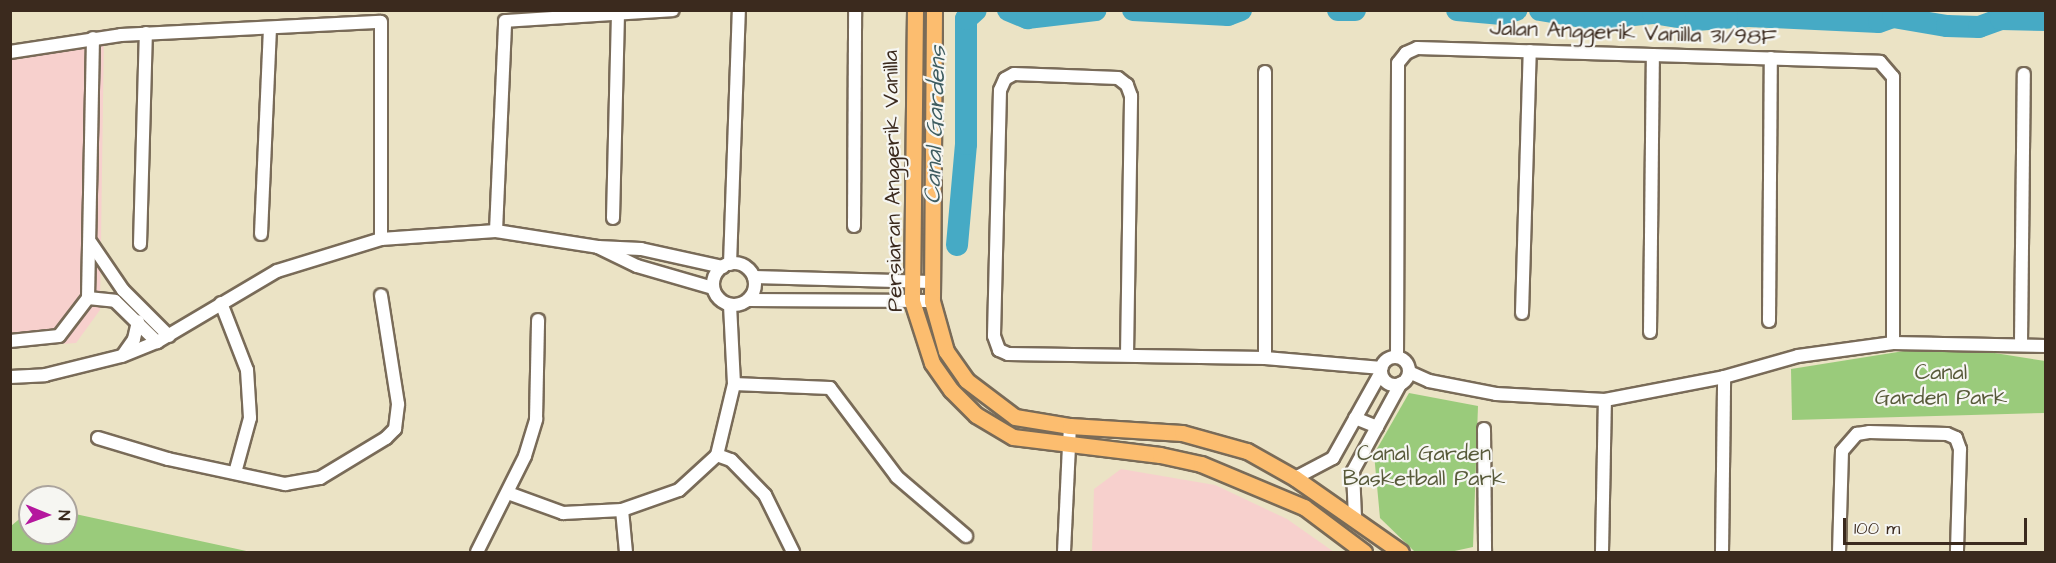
<!DOCTYPE html>
<style>
body{margin:0}
#map{position:relative;width:2056px;height:563px;overflow:hidden;background:#ebe3c5;font-family:"Architects Daughter",sans-serif}
div>[style]{position:absolute}
.built>*{inset:0;background:#f7d0cd}
.green>*{inset:0;background:#9acb7b}
.river>*{height:22px;margin:-11px;padding:0 11px;transform-origin:11px;border-radius:11px;background:#46aac5}
.roads{filter:drop-shadow(2px 0 #796b58) drop-shadow(-2px 0 #796b58) drop-shadow(0 2px #796b58) drop-shadow(0 -2px #796b58)}
.minor>*{height:12px;margin:-6px;padding:0 6px;transform-origin:6px;border-radius:6px;background:#fff}
.minor>.ring{margin:-6px;padding:0;box-sizing:content-box;background:none;border:12px solid #fff;border-radius:50%}
.major>*{height:15px;margin:-7.5px;padding:0 7.5px;transform-origin:7.5px;border-radius:7.5px;background:#fcbd6f}
span{translate:-50% -50%;white-space:nowrap;text-align:center;line-height:1.15;-webkit-text-stroke:4.5px #f6f6f2;paint-order:stroke}
.street-label{font-size:22px;color:#3b2a1e}
.park-label{font-size:22px;color:#585a3a}
.water-label{font-size:24px;color:#3f5d61;font-style:italic}
.frame{position:absolute;inset:0;border:12px solid #3b2a1e;pointer-events:none}
.north{position:absolute;left:18px;top:485px;width:60px;height:60px;box-sizing:border-box;background:#f6f6f2;border:2px solid #aba49d;border-radius:50%;rotate:91deg;font-size:16px;font-weight:700;line-height:24px;text-align:center;color:#3b2a1e}
.north::after{content:'';display:block;margin:auto;width:21px;height:27px;background:#b5179e;clip-path:polygon(50% 0,100% 100%,50% 72%,0 100%)}
.scale{position:absolute;left:1843px;top:518px;width:184px;height:27px;box-sizing:border-box;border:3px solid #3b2a1e;border-top:0;padding-left:8px;font-size:18px;line-height:21px;white-space:nowrap;color:#3b2a1e;-webkit-text-stroke:4px #f6f6f2;paint-order:stroke}
</style>
<div id="map">
<div class="built">
<div style="clip-path:polygon(104px 29px,100px 310px,76px 343px,11px 347px,11px 46px)"></div>
<div style="clip-path:polygon(1121px 469px,1215px 485px,1287px 519px,1334px 552px,1092px 552px,1094px 489px)"></div>
</div>
<div class="green">
<div style="clip-path:polygon(1904px 351px,1982px 351px,2045px 361px,2045px 413px,1792px 420px,1791px 369px)"></div>
<div style="clip-path:polygon(1409px 393px,1478px 406px,1473px 547px,1450px 552px,1415px 552px,1380px 518px,1374px 454px)"></div>
<div style="clip-path:polygon(30px 510px,30px 533px,66px 533px,66px 512px,251px 552px,11px 552px,11px 526px)"></div>
</div>
<div class="river">
<div style="left:1008px;top:10px;width:21px;rotate:23deg"></div>
<div style="left:1027px;top:18px;width:69px;rotate:-6.6deg"></div>
<div style="left:1133px;top:10px;width:95px;rotate:3deg"></div>
<div style="left:1228px;top:15px;width:14px;rotate:-21deg"></div>
<div style="left:1338px;top:10px;width:17px"></div>
<div style="left:1457px;top:10px;width:45px;rotate:5.1deg"></div>
<div style="left:1502px;top:14px;width:15px;rotate:-16deg"></div>
<div style="left:1540px;top:10px;width:56px;rotate:9.3deg"></div>
<div style="left:1595px;top:19px;width:58px;rotate:-5.9deg"></div>
<div style="left:1653px;top:13px;width:44px;rotate:9.2deg"></div>
<div style="left:1696px;top:20px;width:52px;rotate:-4.4deg"></div>
<div style="left:1748px;top:16px;width:131px;rotate:2.6deg"></div>
<div style="left:1879px;top:22px;width:15px;rotate:-20deg"></div>
<div style="left:1893px;top:17px;width:55px;rotate:9.5deg"></div>
<div style="left:1947px;top:26px;width:32px;rotate:2deg"></div>
<div style="left:1979px;top:27px;width:23px;rotate:-20deg"></div>
<div style="left:2001px;top:19px;width:45px;rotate:1.3deg"></div>
<div style="left:957px;top:245px;width:101px;rotate:-84.9deg"></div>
<div style="left:966px;top:144px;width:125px;rotate:-90deg"></div>
<div style="left:966px;top:19px;width:13px;rotate:-42deg"></div>
</div>
<div class="roads">
<div class="minor">
<div style="left:10px;top:52px;width:112px;rotate:-8.7deg"></div>
<div style="left:121px;top:35px;width:260px;rotate:-2.9deg"></div>
<div style="left:381px;top:22px;width:217px;rotate:90deg"></div>
<div style="left:1265px;top:72px;width:286px;rotate:90deg"></div>
<div style="left:613px;top:218px;width:204px;rotate:-88.6deg"></div>
<div style="left:854px;top:226px;width:216px;rotate:-89.7deg"></div>
<div style="left:496px;top:231px;width:210px;rotate:-87.5deg"></div>
<div style="left:505px;top:21px;width:168px;rotate:-3.7deg"></div>
<div style="left:261px;top:234px;width:205px;rotate:-87.5deg"></div>
<div style="left:91px;top:243px;width:57px;rotate:55.8deg"></div>
<div style="left:123px;top:290px;width:65px;rotate:45deg"></div>
<div style="left:140px;top:244px;width:211px;rotate:-88.4deg"></div>
<div style="left:598px;top:247px;width:43px;rotate:26deg"></div>
<div style="left:637px;top:266px;width:79px;rotate:16.1deg"></div>
<div class="ring" style="left:713px;top:263px;width:30px;height:30px"></div>
<div style="left:730px;top:264px;width:254px;rotate:-88deg"></div>
<div style="left:754px;top:277px;width:177px;rotate:1.6deg"></div>
<div style="left:88px;top:298px;width:27px;rotate:6deg"></div>
<div style="left:115px;top:301px;width:59px;rotate:44.3deg"></div>
<div style="left:748px;top:300px;width:184px;rotate:0.3deg"></div>
<div style="left:221px;top:303px;width:72px;rotate:68.8deg"></div>
<div style="left:247px;top:370px;width:48px;rotate:86.4deg"></div>
<div style="left:250px;top:418px;width:57px;rotate:105.3deg"></div>
<div style="left:1522px;top:313px;width:262px;rotate:-88.3deg"></div>
<div style="left:1769px;top:321px;width:263px;rotate:-89.6deg"></div>
<div style="left:1650px;top:332px;width:277px;rotate:-89.4deg"></div>
<div style="left:10px;top:341px;width:49px;rotate:-5.8deg"></div>
<div style="left:59px;top:336px;width:48px;rotate:-52.7deg"></div>
<div style="left:88px;top:298px;width:260px;rotate:-88.9deg"></div>
<div style="left:2021px;top:343px;width:269px;rotate:-89.4deg"></div>
<div style="left:123px;top:355px;width:19px;rotate:-55deg"></div>
<div style="left:134px;top:339px;width:18px;rotate:-77deg"></div>
<div style="left:1127px;top:355px;width:259px;rotate:-89.1deg"></div>
<div style="left:1131px;top:96px;width:12px;rotate:-110deg"></div>
<div style="left:1127px;top:85px;width:11px;rotate:-142deg"></div>
<div style="left:1118px;top:78px;width:104px;rotate:-177.8deg"></div>
<div style="left:1014px;top:74px;width:10px;rotate:151deg"></div>
<div style="left:1005px;top:79px;width:12px;rotate:114deg"></div>
<div style="left:1000px;top:90px;width:246px;rotate:91.4deg"></div>
<div style="left:994px;top:336px;width:15px;rotate:70deg"></div>
<div style="left:999px;top:350px;width:10px;rotate:24deg"></div>
<div style="left:1008px;top:354px;width:257px;rotate:0.9deg"></div>
<div style="left:1265px;top:358px;width:117px;rotate:4.9deg"></div>
<div style="left:1397px;top:357px;width:294px;rotate:-89.8deg"></div>
<div style="left:1398px;top:63px;width:13px;rotate:-51deg"></div>
<div style="left:1406px;top:53px;width:12px;rotate:-24deg"></div>
<div style="left:1417px;top:48px;width:463px;rotate:1.7deg"></div>
<div style="left:1880px;top:62px;width:20px;rotate:49deg"></div>
<div style="left:1893px;top:77px;width:266px;rotate:90deg"></div>
<div class="ring" style="left:1381px;top:357px;width:16px;height:16px"></div>
<div style="left:1409px;top:372px;width:22px;rotate:24deg"></div>
<div style="left:1429px;top:381px;width:68px;rotate:11deg"></div>
<div style="left:1496px;top:394px;width:109px;rotate:3.2deg"></div>
<div style="left:1605px;top:400px;width:121px;rotate:-10.9deg"></div>
<div style="left:1724px;top:377px;width:77px;rotate:-15.8deg"></div>
<div style="left:1798px;top:356px;width:96px;rotate:-7.8deg"></div>
<div style="left:1893px;top:343px;width:153px;rotate:1.1deg"></div>
<div style="left:10px;top:377px;width:35px;rotate:-3deg"></div>
<div style="left:45px;top:375px;width:79px;rotate:-13.9deg"></div>
<div style="left:122px;top:356px;width:38px;rotate:-22deg"></div>
<div style="left:157px;top:342px;width:139px;rotate:-30.6deg"></div>
<div style="left:277px;top:271px;width:109px;rotate:-17.1deg"></div>
<div style="left:381px;top:239px;width:115px;rotate:-4deg"></div>
<div style="left:496px;top:231px;width:103px;rotate:8.9deg"></div>
<div style="left:598px;top:247px;width:43px;rotate:2.7deg"></div>
<div style="left:641px;top:249px;width:84px;rotate:12.4deg"></div>
<div style="left:734px;top:384px;width:96px;rotate:2.4deg"></div>
<div style="left:830px;top:388px;width:111px;rotate:53deg"></div>
<div style="left:897px;top:477px;width:91px;rotate:40.5deg"></div>
<div style="left:1355px;top:418px;width:24px;rotate:22deg"></div>
<div style="left:1484px;top:429px;width:123px;rotate:89.5deg"></div>
<div style="left:98px;top:438px;width:73px;rotate:16.7deg"></div>
<div style="left:168px;top:459px;width:120px;rotate:12.1deg"></div>
<div style="left:285px;top:484px;width:36px;rotate:-10deg"></div>
<div style="left:320px;top:478px;width:77px;rotate:-31.2deg"></div>
<div style="left:386px;top:438px;width:13px;rotate:-45deg"></div>
<div style="left:395px;top:429px;width:25px;rotate:-83deg"></div>
<div style="left:398px;top:404px;width:110px;rotate:-98.9deg"></div>
<div style="left:717px;top:455px;width:15px;rotate:20deg"></div>
<div style="left:731px;top:460px;width:49px;rotate:45.8deg"></div>
<div style="left:765px;top:495px;width:64px;rotate:63.8deg"></div>
<div style="left:1295px;top:478px;width:43px;rotate:-27.8deg"></div>
<div style="left:1333px;top:458px;width:98px;rotate:-60.8deg"></div>
<div style="left:508px;top:493px;width:59px;rotate:20deg"></div>
<div style="left:563px;top:513px;width:59px;rotate:-2.9deg"></div>
<div style="left:622px;top:510px;width:60px;rotate:-19.3deg"></div>
<div style="left:679px;top:490px;width:52px;rotate:-42.6deg"></div>
<div style="left:717px;top:455px;width:73px;rotate:-76.5deg"></div>
<div style="left:734px;top:384px;width:79px;rotate:-92.9deg"></div>
<div style="left:622px;top:510px;width:42px;rotate:84.6deg"></div>
<div style="left:1355px;top:518px;width:47px;rotate:-92.4deg"></div>
<div style="left:1353px;top:471px;width:100px;rotate:-61.4deg"></div>
<div style="left:477px;top:552px;width:107px;rotate:-63.4deg"></div>
<div style="left:525px;top:456px;width:39px;rotate:-73deg"></div>
<div style="left:536px;top:419px;width:99px;rotate:-88.8deg"></div>
<div style="left:1064px;top:552px;width:126px;rotate:-87.3deg"></div>
<div style="left:1602px;top:552px;width:152px;rotate:-88.9deg"></div>
<div style="left:1722px;top:552px;width:175px;rotate:-89.3deg"></div>
<div style="left:1839px;top:552px;width:101px;rotate:-88.3deg"></div>
<div style="left:1842px;top:451px;width:23px;rotate:-49deg"></div>
<div style="left:1857px;top:434px;width:12px;rotate:-9deg"></div>
<div style="left:1869px;top:432px;width:78px;rotate:1.5deg"></div>
<div style="left:1947px;top:434px;width:10px;rotate:24deg"></div>
<div style="left:1956px;top:438px;width:12px;rotate:70deg"></div>
<div style="left:1960px;top:449px;width:103px;rotate:91.7deg"></div>
</div>
<div class="major">
<div style="left:915px;top:10px;width:291px;rotate:90.6deg"></div>
<div style="left:912px;top:301px;width:65px;rotate:72.1deg"></div>
<div style="left:932px;top:363px;width:33px;rotate:55deg"></div>
<div style="left:951px;top:390px;width:35px;rotate:45deg"></div>
<div style="left:976px;top:415px;width:43px;rotate:30.7deg"></div>
<div style="left:1013px;top:437px;width:148px;rotate:7deg"></div>
<div style="left:1160px;top:455px;width:42px;rotate:12.4deg"></div>
<div style="left:1201px;top:464px;width:112px;rotate:22.7deg"></div>
<div style="left:1304px;top:507px;width:75px;rotate:36.9deg"></div>
<div style="left:934px;top:10px;width:291px;rotate:90.4deg"></div>
<div style="left:932px;top:301px;width:52px;rotate:74.4deg"></div>
<div style="left:946px;top:351px;width:35px;rotate:55deg"></div>
<div style="left:966px;top:380px;width:61px;rotate:37.1deg"></div>
<div style="left:1015px;top:417px;width:56px;rotate:9.3deg"></div>
<div style="left:1070px;top:426px;width:112px;rotate:3.6deg"></div>
<div style="left:1182px;top:433px;width:67px;rotate:15.5deg"></div>
<div style="left:1247px;top:451px;width:55px;rotate:29.4deg"></div>
<div style="left:1295px;top:478px;width:129px;rotate:34.9deg"></div>
</div>
</div>
<div class="street-label">
<span style="left:1633px;top:33px;rotate:2deg">Jalan Anggerik Vanilla 31/98F</span>
<span style="left:893px;top:181px;rotate:-91deg">Persiaran Anggerik Vanilla</span>
</div>
<div class="park-label">
<span style="left:1941px;top:385px">Canal<br>Garden Park</span>
<span style="left:1424px;top:466px">Canal Garden<br>Basketball Park</span>
</div>
<div class="water-label">
<span style="left:936px;top:125px;rotate:-88deg">Canal Gardens</span>
</div>
<div class="frame"></div>
<div class="north">N</div>
<div class="scale">100 m</div>
</div>
